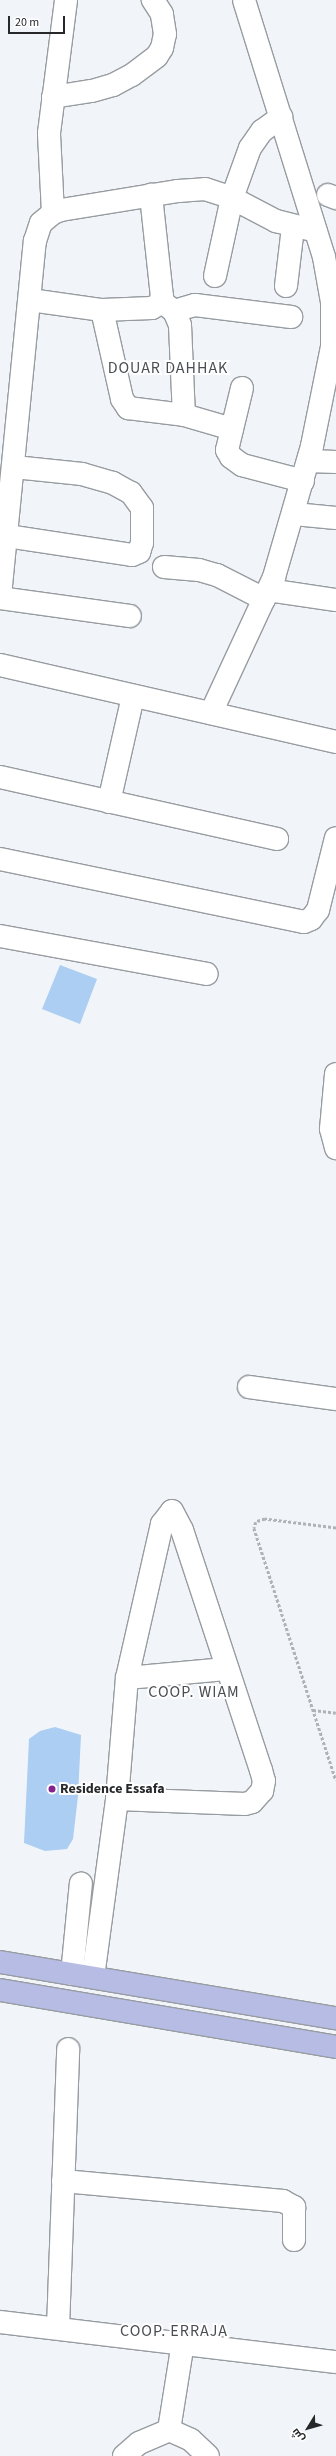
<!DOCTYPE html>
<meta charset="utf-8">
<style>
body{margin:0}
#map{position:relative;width:336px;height:2456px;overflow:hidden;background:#f1f5fa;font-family:"Source Sans 3",Cairo,sans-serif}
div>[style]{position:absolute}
.building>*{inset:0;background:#abcef2}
.path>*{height:2.5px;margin-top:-1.25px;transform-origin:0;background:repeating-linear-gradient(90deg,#afb2b6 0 3px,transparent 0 5px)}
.roads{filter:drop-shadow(1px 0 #979ca0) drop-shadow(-1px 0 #979ca0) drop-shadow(0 1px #979ca0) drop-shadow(0 -1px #979ca0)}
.minor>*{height:22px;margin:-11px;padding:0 11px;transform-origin:11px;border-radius:11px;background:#fff}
.major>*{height:22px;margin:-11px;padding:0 11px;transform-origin:11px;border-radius:11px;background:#b6bce3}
.dots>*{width:11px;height:11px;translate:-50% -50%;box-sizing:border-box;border:2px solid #fff;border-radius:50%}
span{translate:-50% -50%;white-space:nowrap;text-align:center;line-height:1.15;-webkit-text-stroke:4px #fff;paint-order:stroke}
.poi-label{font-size:14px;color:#27282a;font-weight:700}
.left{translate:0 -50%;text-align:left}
.quarter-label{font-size:16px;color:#4a4e52;letter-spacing:1px}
.north{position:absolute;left:288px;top:2408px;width:40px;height:40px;-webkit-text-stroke:3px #fff;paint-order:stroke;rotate:233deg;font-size:11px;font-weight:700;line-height:16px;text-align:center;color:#27282a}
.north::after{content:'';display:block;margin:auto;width:14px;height:18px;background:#27282a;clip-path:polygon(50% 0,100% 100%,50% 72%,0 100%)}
.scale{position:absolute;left:8px;top:16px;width:57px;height:18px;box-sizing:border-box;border:2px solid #27282a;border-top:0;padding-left:5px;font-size:12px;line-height:14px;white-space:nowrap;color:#27282a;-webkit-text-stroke:3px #fff;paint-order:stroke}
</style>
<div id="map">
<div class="building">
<div style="clip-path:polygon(60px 965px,97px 979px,80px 1024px,42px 1009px)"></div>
<div style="clip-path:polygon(55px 1727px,81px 1735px,78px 1796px,73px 1839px,67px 1849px,45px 1851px,24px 1843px,29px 1739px,40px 1731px)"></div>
</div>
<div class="path">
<div style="left:336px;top:1528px;width:72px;rotate:-172.8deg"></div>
<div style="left:265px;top:1519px;width:9px;rotate:162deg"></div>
<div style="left:256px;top:1522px;width:6px;rotate:108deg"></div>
<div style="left:254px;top:1528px;width:265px;rotate:72deg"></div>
<div style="left:313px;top:1710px;width:23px;rotate:7deg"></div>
</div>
<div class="roads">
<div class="minor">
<div style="left:53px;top:97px;width:39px;rotate:-9deg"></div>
<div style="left:92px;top:91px;width:22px;rotate:-16deg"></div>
<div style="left:113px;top:85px;width:21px;rotate:-28deg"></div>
<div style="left:132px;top:75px;width:31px;rotate:-37deg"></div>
<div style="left:157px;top:56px;width:9px;rotate:-58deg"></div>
<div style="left:162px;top:48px;width:14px;rotate:-78deg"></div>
<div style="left:165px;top:34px;width:20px;rotate:-99deg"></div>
<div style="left:162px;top:14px;width:17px;rotate:-123deg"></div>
<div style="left:328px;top:195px;width:9px;rotate:21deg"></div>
<div style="left:53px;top:213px;width:80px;rotate:-92.9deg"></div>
<div style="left:49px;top:133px;width:134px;rotate:-82.7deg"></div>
<div style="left:215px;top:276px;width:80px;rotate:-77.7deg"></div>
<div style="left:232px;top:198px;width:53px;rotate:-70.2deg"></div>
<div style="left:250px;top:148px;width:21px;rotate:-55deg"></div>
<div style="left:262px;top:131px;width:24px;rotate:-36deg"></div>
<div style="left:286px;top:286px;width:59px;rotate:-83.2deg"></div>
<div style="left:30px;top:300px;width:73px;rotate:7.9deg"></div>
<div style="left:102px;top:310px;width:50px;rotate:-2.3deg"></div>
<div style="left:152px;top:308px;width:8px;rotate:-30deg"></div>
<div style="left:159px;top:304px;width:8px;rotate:-67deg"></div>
<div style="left:162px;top:297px;width:103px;rotate:-96.2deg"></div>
<div style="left:161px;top:301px;width:16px;rotate:38deg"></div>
<div style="left:174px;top:311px;width:15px;rotate:67deg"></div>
<div style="left:180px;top:325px;width:90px;rotate:87.5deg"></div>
<div style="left:102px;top:310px;width:91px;rotate:77.3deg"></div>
<div style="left:122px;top:399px;width:11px;rotate:56deg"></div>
<div style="left:128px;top:408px;width:56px;rotate:7.1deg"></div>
<div style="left:184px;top:415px;width:50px;rotate:16.3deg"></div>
<div style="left:174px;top:311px;width:22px;rotate:-16deg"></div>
<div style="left:195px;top:305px;width:97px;rotate:7.1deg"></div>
<div style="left:242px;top:388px;width:64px;rotate:103.6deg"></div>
<div style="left:227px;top:450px;width:8px;rotate:60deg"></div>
<div style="left:231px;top:457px;width:14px;rotate:36deg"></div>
<div style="left:242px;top:465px;width:63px;rotate:14.7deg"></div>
<div style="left:308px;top:461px;width:28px;rotate:2deg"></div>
<div style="left:294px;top:514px;width:42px;rotate:5.4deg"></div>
<div style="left:7px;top:536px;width:126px;rotate:8.6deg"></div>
<div style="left:132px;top:555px;width:8px;rotate:-23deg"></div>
<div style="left:139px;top:552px;width:9px;rotate:-72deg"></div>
<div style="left:142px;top:543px;width:35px;rotate:-90deg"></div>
<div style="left:142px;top:508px;width:19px;rotate:-126deg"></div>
<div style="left:131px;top:493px;width:21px;rotate:-151deg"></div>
<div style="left:113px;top:483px;width:32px;rotate:-164deg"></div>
<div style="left:82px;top:474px;width:68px;rotate:-174.1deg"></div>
<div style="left:164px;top:567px;width:35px;rotate:5deg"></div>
<div style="left:199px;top:570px;width:19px;rotate:16deg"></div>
<div style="left:217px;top:575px;width:53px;rotate:27.1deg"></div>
<div style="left:268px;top:590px;width:69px;rotate:8.4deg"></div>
<div style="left:0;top:596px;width:357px;rotate:-84.4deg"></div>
<div style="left:35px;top:241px;width:19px;rotate:-72deg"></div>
<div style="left:41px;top:223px;width:16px;rotate:-40deg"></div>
<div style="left:53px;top:213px;width:9px;rotate:-21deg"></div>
<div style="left:61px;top:210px;width:119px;rotate:-9.2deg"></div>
<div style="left:178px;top:191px;width:27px;rotate:-4deg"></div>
<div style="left:205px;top:189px;width:28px;rotate:18deg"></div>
<div style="left:232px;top:198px;width:50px;rotate:27.6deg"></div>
<div style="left:276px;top:221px;width:41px;rotate:14deg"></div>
<div style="left:0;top:598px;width:131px;rotate:7.9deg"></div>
<div style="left:0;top:665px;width:345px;rotate:12.9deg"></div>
<div style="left:211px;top:713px;width:150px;rotate:-65.1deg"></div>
<div style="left:274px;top:577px;width:136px;rotate:-73.8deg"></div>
<div style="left:312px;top:446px;width:101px;rotate:-78.6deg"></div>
<div style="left:332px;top:347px;width:45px;rotate:-90deg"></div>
<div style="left:332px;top:302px;width:46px;rotate:-100.1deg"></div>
<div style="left:324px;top:257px;width:269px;rotate:-107.3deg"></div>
<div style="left:0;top:777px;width:284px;rotate:12.6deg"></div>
<div style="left:109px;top:802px;width:109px;rotate:-77.2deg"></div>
<div style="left:0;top:859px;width:310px;rotate:11.7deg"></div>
<div style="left:304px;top:922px;width:8px;rotate:-23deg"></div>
<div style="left:311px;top:919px;width:11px;rotate:-52deg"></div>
<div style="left:318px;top:910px;width:74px;rotate:-76deg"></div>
<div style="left:0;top:936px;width:210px;rotate:10.4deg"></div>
<div style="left:336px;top:1074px;width:55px;rotate:95.2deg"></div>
<div style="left:331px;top:1129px;width:20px;rotate:75deg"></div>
<div style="left:249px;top:1387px;width:88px;rotate:7.9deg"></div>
<div style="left:127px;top:1678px;width:99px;rotate:-5.2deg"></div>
<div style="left:72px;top:1974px;width:91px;rotate:-84.4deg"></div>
<div style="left:93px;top:1977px;width:180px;rotate:-82.3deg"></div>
<div style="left:117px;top:1799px;width:121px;rotate:-85.3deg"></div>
<div style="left:127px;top:1678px;width:158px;rotate:-77.2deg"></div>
<div style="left:162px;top:1524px;width:16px;rotate:-52deg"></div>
<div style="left:172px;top:1511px;width:21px;rotate:62deg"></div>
<div style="left:182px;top:1530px;width:253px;rotate:71.8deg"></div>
<div style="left:261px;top:1770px;width:11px;rotate:75deg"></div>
<div style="left:264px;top:1781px;width:10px;rotate:101deg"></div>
<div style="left:262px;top:1791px;width:15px;rotate:132deg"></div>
<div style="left:252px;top:1802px;width:7px;rotate:164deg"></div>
<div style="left:245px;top:1804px;width:128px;rotate:-177.8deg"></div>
<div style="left:63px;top:2181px;width:221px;rotate:5.2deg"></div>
<div style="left:283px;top:2201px;width:13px;rotate:29deg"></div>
<div style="left:294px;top:2207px;width:33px;rotate:90deg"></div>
<div style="left:0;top:2322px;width:338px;rotate:6.8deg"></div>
<div style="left:58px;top:2328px;width:279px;rotate:-87.9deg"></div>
<div style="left:169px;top:2430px;width:88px;rotate:-80.9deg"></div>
<div style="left:124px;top:2456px;width:20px;rotate:-41deg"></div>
<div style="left:139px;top:2443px;width:33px;rotate:-23deg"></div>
<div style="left:169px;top:2430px;width:24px;rotate:24deg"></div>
<div style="left:191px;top:2440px;width:23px;rotate:43deg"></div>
</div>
<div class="major">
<div style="left:0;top:1962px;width:341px;rotate:9.5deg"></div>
<div style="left:0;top:1990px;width:341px;rotate:9.6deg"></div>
</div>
</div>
<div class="dots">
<div style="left:52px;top:1789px;background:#85248e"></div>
</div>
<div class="poi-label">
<span class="left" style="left:60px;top:1789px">Residence Essafa</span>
</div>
<div class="quarter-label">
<span style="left:168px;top:368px">DOUAR DAHHAK</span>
<span style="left:194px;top:1692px">COOP. WIAM</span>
<span style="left:174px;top:2331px">COOP. ERRAJA</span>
</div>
<div class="north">ش</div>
<div class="scale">20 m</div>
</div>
